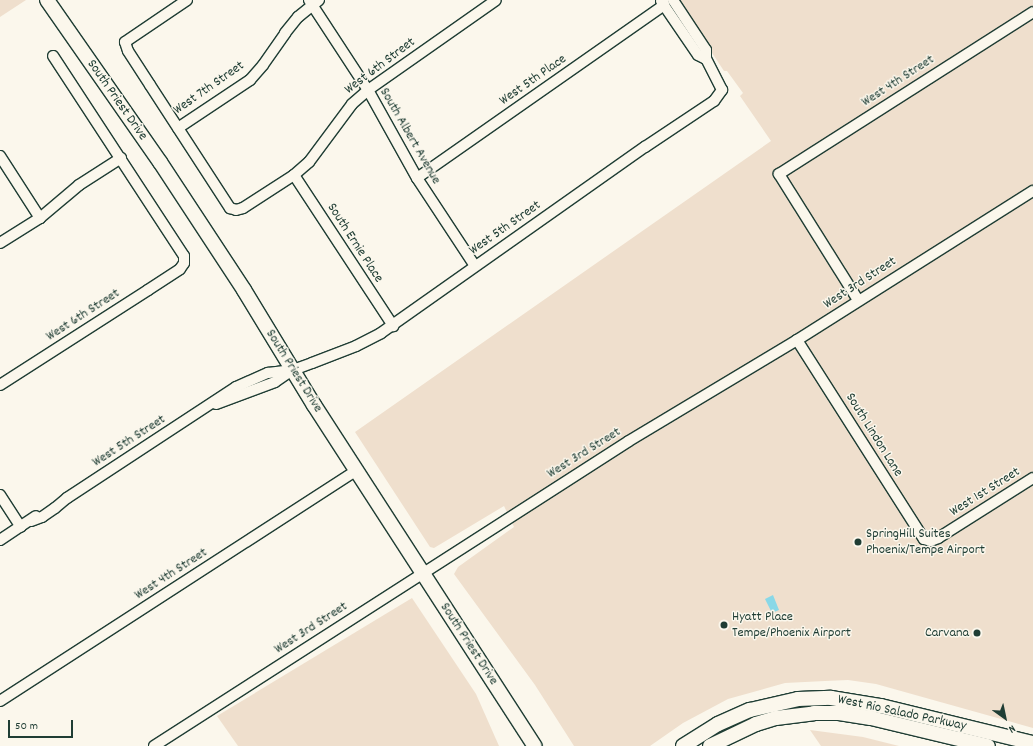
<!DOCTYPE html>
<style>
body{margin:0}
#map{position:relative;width:1033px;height:746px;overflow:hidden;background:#fbf7ec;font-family:Dekko,sans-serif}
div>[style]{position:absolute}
.built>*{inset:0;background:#efdfcd}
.water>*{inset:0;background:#89d8e7}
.roads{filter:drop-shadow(1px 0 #1f3d34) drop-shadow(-1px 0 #1f3d34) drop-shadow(0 1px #1f3d34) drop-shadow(0 -1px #1f3d34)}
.street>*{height:10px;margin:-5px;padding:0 5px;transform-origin:5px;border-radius:5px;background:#fbf7ec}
.secondary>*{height:14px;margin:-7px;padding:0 7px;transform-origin:7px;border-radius:7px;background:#fbf7ec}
.dots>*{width:11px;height:11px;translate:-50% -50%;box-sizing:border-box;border:2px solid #fbf7ec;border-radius:50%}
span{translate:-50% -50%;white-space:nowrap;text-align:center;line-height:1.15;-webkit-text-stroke:3px #fbf7ec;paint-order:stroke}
.street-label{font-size:14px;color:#1f3d34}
.poi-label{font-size:14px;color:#1f3d34}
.left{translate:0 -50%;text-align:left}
.right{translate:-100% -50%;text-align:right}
.north{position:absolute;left:985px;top:698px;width:40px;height:40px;-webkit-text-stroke:3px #fbf7ec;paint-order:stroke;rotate:147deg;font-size:11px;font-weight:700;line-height:16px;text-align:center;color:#1f3d34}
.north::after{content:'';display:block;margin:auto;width:14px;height:18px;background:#1f3d34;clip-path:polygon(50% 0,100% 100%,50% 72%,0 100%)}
.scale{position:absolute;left:8px;top:720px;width:65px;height:18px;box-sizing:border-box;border:2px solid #1f3d34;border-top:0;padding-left:5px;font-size:12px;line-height:14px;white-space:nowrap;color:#1f3d34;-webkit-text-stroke:3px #fbf7ec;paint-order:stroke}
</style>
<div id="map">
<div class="built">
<div style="clip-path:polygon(0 0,26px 0,0 17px)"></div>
<div style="clip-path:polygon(677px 0,1033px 0,1033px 728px,876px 684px,848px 680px,825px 681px,785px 683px,728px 699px,683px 723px,650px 746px,574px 746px,535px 685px,454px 574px,458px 567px,514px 527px,504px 506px,434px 548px,430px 547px,355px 432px,771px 141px,740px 96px,743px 93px,727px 71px,724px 71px)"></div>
<div style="clip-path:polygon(412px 598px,476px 694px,499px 746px,238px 746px,217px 716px)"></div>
<div style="clip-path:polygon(810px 730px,863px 737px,899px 746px,821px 746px)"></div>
</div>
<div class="water">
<div style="clip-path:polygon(773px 595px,779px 610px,772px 613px,765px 599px)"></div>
</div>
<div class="roads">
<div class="street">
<div style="left:187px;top:0;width:75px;rotate:145.9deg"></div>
<div style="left:125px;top:42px;width:9px;rotate:72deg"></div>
<div style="left:128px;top:51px;width:40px;rotate:57.1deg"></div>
<div style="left:150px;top:85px;width:147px;rotate:57deg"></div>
<div style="left:230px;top:208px;width:6px;rotate:18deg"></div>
<div style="left:236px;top:210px;width:7px;rotate:-16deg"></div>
<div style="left:243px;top:208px;width:61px;rotate:-32.9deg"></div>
<div style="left:294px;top:175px;width:20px;rotate:-41deg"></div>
<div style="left:309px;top:162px;width:72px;rotate:-53.4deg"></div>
<div style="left:352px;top:104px;width:21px;rotate:-41deg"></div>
<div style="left:368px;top:90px;width:156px;rotate:-35.1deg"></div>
<div style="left:309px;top:0;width:108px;rotate:56.8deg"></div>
<div style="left:368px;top:90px;width:101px;rotate:60.9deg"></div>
<div style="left:417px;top:178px;width:105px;rotate:56.6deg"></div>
<div style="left:661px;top:1px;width:65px;rotate:55.6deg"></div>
<div style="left:698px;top:55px;width:9px;rotate:27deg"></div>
<div style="left:178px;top:128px;width:87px;rotate:-33.7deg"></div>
<div style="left:250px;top:80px;width:20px;rotate:-49deg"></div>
<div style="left:263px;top:65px;width:39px;rotate:-55deg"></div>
<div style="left:285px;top:33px;width:21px;rotate:-51deg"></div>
<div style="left:298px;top:17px;width:27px;rotate:-39deg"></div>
<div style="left:0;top:156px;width:74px;rotate:57.2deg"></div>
<div style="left:294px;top:175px;width:181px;rotate:56.7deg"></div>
<div style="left:417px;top:178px;width:302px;rotate:-35deg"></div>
<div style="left:664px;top:5px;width:5px;rotate:-101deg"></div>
<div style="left:0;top:243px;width:47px;rotate:-32deg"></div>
<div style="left:40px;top:218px;width:51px;rotate:-40.2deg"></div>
<div style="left:79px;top:185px;width:50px;rotate:-32.7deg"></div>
<div style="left:858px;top:300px;width:149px;rotate:-122.1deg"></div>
<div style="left:779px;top:174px;width:301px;rotate:-32.5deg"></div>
<div style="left:797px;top:340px;width:236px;rotate:57.5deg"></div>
<div style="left:924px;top:539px;width:7px;rotate:16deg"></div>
<div style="left:931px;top:541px;width:8px;rotate:-23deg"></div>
<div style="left:938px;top:538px;width:112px;rotate:-32.3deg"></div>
<div style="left:0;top:385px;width:176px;rotate:-32.7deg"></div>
<div style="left:148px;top:290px;width:38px;rotate:-33deg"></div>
<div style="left:180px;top:269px;width:7px;rotate:-56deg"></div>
<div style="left:184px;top:263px;width:7px;rotate:-90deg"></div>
<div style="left:184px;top:256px;width:239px;rotate:-123.2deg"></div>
<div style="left:216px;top:404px;width:63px;rotate:-20.4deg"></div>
<div style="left:275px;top:382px;width:19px;rotate:-35deg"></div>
<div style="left:0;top:495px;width:38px;rotate:57deg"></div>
<div style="left:31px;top:521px;width:12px;rotate:-20deg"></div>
<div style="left:42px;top:517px;width:16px;rotate:-35deg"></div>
<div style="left:55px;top:508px;width:16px;rotate:-40deg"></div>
<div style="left:67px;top:498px;width:202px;rotate:-33.3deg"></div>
<div style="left:236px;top:387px;width:35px;rotate:-24deg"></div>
<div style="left:268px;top:373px;width:25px;rotate:-7deg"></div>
<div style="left:293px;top:370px;width:20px;rotate:-20deg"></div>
<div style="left:312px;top:363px;width:47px;rotate:-21.1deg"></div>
<div style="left:356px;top:346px;width:28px;rotate:-27deg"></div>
<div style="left:381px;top:333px;width:323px;rotate:-35.2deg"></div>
<div style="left:645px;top:147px;width:83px;rotate:-33.7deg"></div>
<div style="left:714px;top:101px;width:14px;rotate:-54deg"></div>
<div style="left:722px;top:90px;width:35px;rotate:-117deg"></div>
<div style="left:706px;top:59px;width:9px;rotate:-90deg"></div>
<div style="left:706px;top:50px;width:60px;rotate:-123.4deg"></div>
<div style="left:0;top:540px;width:43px;rotate:-33.7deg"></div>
<div style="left:0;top:701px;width:425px;rotate:-32.9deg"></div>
<div style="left:154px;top:746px;width:564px;rotate:-32.7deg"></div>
<div style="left:629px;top:441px;width:196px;rotate:-31deg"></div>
<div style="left:797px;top:340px;width:279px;rotate:-32.3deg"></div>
</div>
<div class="secondary">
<div style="left:47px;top:0;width:198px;rotate:55.1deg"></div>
<div style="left:160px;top:162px;width:153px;rotate:56.7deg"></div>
<div style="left:244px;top:290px;width:135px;rotate:58.7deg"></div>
<div style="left:314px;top:405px;width:406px;rotate:57.1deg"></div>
<div style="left:683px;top:746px;width:41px;rotate:-32.2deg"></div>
<div style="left:718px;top:724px;width:35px;rotate:-24deg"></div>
<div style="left:750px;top:710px;width:49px;rotate:-12.9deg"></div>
<div style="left:798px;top:699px;width:33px;rotate:-2deg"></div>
<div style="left:831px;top:698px;width:51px;rotate:9.1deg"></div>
<div style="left:881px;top:706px;width:156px;rotate:13.7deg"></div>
<div style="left:710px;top:746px;width:51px;rotate:-25.6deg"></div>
<div style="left:756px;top:724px;width:21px;rotate:-17deg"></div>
<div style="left:776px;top:718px;width:38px;rotate:-7deg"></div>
<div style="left:814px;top:713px;width:25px"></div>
<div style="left:839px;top:713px;width:32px;rotate:9deg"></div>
<div style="left:871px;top:718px;width:120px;rotate:13.5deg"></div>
</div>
</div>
<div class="dots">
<div style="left:858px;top:542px;background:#1f3d34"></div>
<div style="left:724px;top:625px;background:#1f3d34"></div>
<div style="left:977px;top:633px;background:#1f3d34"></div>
</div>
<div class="street-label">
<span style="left:380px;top:66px;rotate:-37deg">West 6th Street</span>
<span style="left:533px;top:80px;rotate:-35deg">West 5th Place</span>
<span style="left:898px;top:81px;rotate:-33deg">West 4th Street</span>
<span style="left:209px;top:88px;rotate:-35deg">West 7th Street</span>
<span style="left:117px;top:100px;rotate:55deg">South Priest Drive</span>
<span style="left:410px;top:136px;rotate:60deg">South Albert Avenue</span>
<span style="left:505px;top:228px;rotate:-35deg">West 5th Street</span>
<span style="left:355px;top:243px;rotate:57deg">South Ernie Place</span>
<span style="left:860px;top:283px;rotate:-33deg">West 3rd Street</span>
<span style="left:83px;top:315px;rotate:-33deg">West 6th Street</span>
<span style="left:294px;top:371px;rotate:58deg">South Priest Drive</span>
<span style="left:874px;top:435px;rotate:58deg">South Lindon Lane</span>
<span style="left:129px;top:441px;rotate:-33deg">West 5th Street</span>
<span style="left:584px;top:453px;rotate:-32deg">West 3rd Street</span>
<span style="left:985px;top:492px;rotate:-32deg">West 1st Street</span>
<span style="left:171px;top:574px;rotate:-33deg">West 4th Street</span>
<span style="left:311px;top:628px;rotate:-33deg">West 3rd Street</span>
<span style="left:469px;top:644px;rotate:57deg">South Priest Drive</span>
<span style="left:902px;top:713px;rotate:12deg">West Rio Salado Parkway</span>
</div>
<div class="poi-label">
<span class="left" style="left:866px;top:542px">SpringHill Suites<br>Phoenix/Tempe Airport</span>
<span class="left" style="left:732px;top:625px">Hyatt Place<br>Tempe/Phoenix Airport</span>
<span class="right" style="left:969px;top:633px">Carvana</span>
</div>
<div class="north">N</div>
<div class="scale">50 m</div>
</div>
